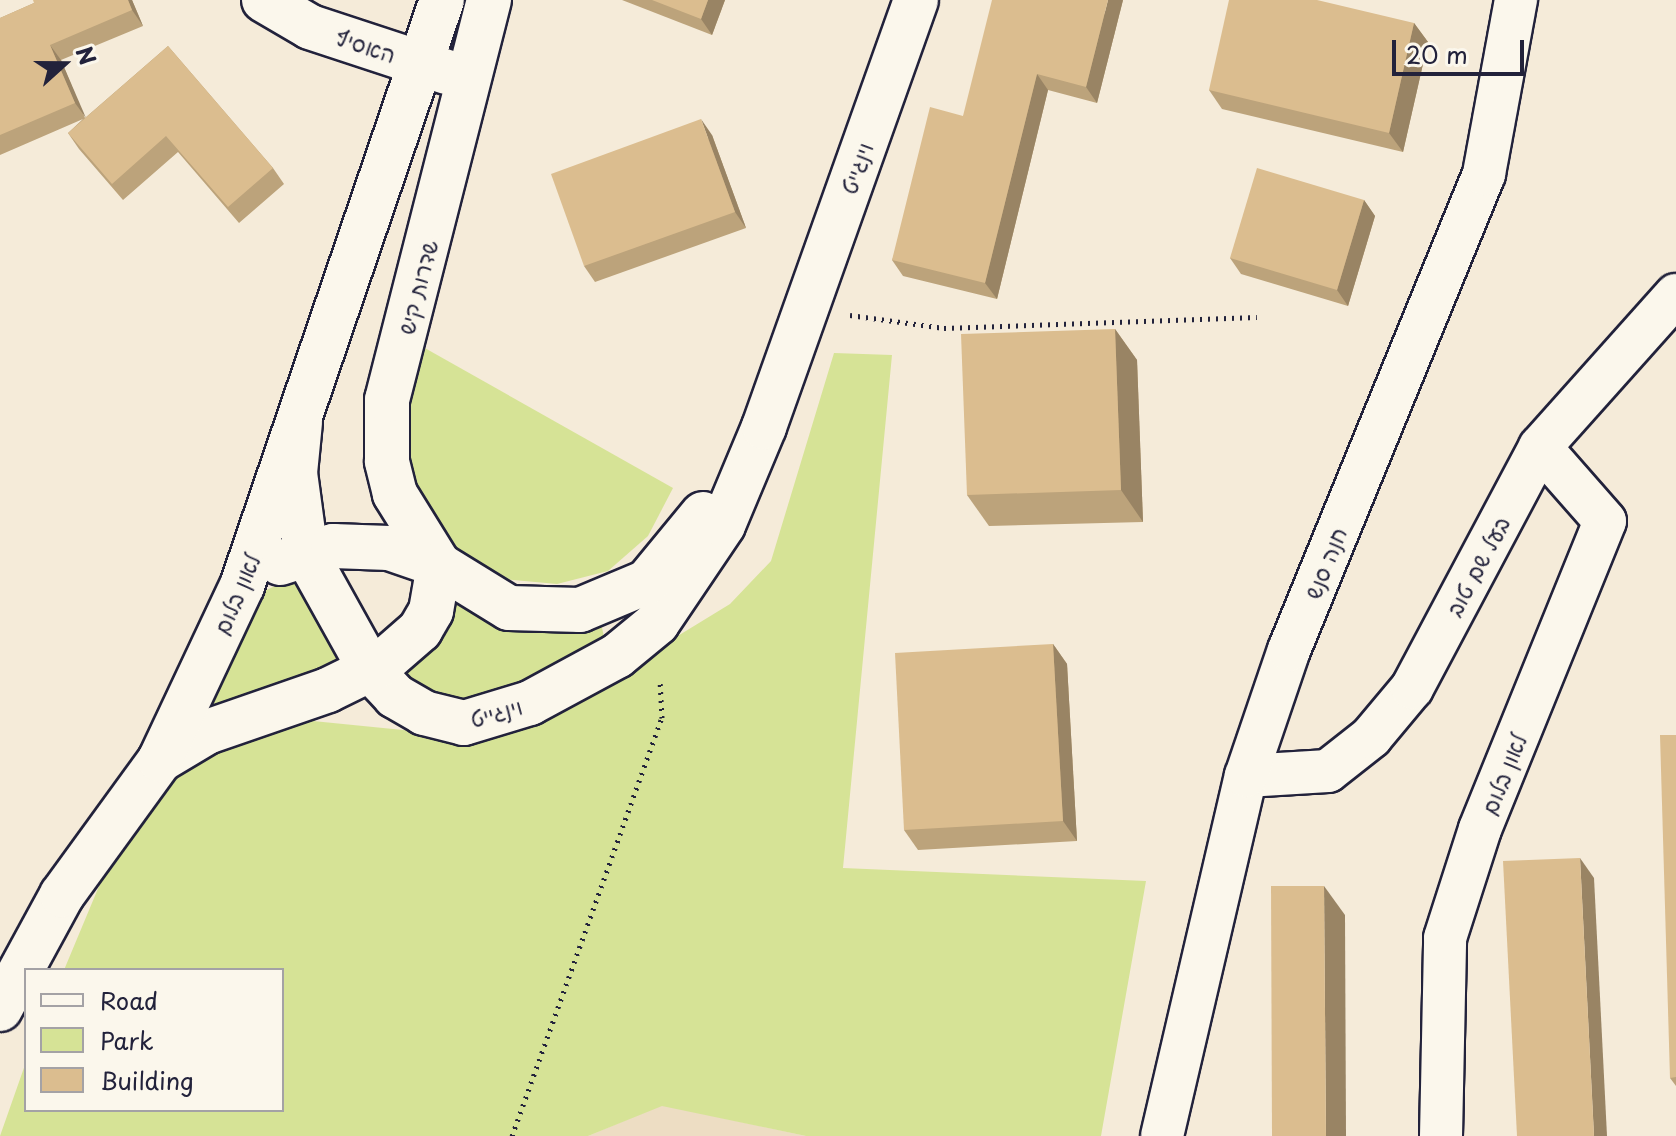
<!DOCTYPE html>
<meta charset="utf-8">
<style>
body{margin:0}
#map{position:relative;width:1676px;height:1136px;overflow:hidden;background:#f5ebd9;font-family:"Playpen Sans","Playpen Sans Hebrew",sans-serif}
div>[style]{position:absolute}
.built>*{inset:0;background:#edddc3}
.green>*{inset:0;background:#d6e396}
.path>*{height:5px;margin-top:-2.5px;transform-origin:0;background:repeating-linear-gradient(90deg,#22223b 0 2px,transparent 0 8px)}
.roads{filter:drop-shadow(2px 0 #22223b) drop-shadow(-2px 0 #22223b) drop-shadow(0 2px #22223b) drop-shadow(0 -2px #22223b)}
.street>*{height:42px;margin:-21px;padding:0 21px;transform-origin:21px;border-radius:21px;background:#fbf7ec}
.secondary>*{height:44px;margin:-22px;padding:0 22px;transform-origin:22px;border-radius:22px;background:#fbf7ec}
.wall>*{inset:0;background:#bca37b}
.shaded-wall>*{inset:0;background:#998464}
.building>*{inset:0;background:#dbbd8f}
span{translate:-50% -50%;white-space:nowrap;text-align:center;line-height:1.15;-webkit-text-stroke:6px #fbf7ec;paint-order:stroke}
.street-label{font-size:22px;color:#22223b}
.legend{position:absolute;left:24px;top:968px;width:260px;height:144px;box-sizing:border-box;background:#fbf7ec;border:2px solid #a4a2a5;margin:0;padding:10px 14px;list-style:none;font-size:24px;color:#22223b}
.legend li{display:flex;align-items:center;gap:16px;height:40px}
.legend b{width:40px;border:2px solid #a4a2a5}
.north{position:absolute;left:24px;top:24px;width:80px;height:80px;-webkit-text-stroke:6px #fbf7ec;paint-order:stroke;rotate:69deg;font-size:22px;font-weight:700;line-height:32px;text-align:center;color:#22223b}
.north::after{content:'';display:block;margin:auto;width:28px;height:36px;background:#22223b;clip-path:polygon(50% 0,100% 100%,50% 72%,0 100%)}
.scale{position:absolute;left:1392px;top:40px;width:132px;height:36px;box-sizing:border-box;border:4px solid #22223b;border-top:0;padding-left:10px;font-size:24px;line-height:28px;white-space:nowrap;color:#22223b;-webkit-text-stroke:6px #fbf7ec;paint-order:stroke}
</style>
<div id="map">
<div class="built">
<div style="clip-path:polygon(662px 1105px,806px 1136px,588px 1136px)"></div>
</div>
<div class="green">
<div style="clip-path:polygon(423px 347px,673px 488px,648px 536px,608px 571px,557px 584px,504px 579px,457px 551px,418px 500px,407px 446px,410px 390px)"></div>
<div style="clip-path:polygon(834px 353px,892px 355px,843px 868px,1146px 881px,1101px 1136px,806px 1136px,662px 1106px,588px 1136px,0 1136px,26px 1062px,26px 1110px,282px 1110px,282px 970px,64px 970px,117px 843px,162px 771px,273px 717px,473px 737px,609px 678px,730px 604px,771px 561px)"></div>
<div style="clip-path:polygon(300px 574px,352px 664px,189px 724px,250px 598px)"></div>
<div style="clip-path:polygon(454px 589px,600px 619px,605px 641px,556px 673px,463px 704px,425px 692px,395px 673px)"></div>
</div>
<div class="path">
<div style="left:850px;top:315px;width:95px;rotate:7.9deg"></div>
<div style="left:944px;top:328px;width:313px;rotate:-2deg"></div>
<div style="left:512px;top:1136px;width:444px;rotate:-70.3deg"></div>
<div style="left:662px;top:718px;width:38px;rotate:-93deg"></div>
</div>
<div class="roads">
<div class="street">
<div style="left:1246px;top:776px;width:82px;rotate:-3.5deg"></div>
<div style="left:1328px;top:771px;width:55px;rotate:-38.3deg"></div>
<div style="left:1371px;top:737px;width:64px;rotate:-50.1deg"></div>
<div style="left:1412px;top:688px;width:273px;rotate:-62deg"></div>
<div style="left:1540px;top:447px;width:204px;rotate:-48.2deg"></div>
<div style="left:1162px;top:1136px;width:370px;rotate:-76.9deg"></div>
<div style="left:1246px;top:776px;width:133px;rotate:-71.2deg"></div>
<div style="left:1289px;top:650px;width:514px;rotate:-67.72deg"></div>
<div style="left:1484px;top:174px;width:177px;rotate:-79.6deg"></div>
<div style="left:1441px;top:1136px;width:198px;rotate:-88.8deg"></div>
<div style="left:1445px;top:938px;width:114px;rotate:-72.2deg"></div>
<div style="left:1480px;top:829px;width:332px;rotate:-67.9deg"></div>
<div style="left:1605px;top:521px;width:98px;rotate:-131.3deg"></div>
</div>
<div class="secondary">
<div style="left:264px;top:0;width:53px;rotate:30.4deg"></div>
<div style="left:310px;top:27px;width:144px;rotate:18.2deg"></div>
<div style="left:300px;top:422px;width:51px;rotate:95.6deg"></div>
<div style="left:295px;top:473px;width:82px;rotate:82.3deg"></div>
<div style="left:306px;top:554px;width:132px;rotate:60.9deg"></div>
<div style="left:370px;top:669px;width:37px;rotate:47deg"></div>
<div style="left:395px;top:696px;width:34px;rotate:30deg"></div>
<div style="left:424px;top:713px;width:41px;rotate:14deg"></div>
<div style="left:464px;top:723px;width:69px;rotate:-16.9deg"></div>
<div style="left:530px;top:703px;width:99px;rotate:-28.4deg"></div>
<div style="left:617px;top:656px;width:52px;rotate:-39.5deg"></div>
<div style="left:657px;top:623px;width:118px;rotate:-56deg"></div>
<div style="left:723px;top:525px;width:106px;rotate:-67.3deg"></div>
<div style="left:764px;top:427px;width:453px;rotate:-70.4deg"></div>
<div style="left:280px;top:563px;width:56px;rotate:-17.8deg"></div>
<div style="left:333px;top:546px;width:56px;rotate:2deg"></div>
<div style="left:389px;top:548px;width:53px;rotate:18.8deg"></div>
<div style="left:439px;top:565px;width:82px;rotate:31.6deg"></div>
<div style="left:509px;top:608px;width:71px;rotate:1.6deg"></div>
<div style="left:580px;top:610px;width:73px;rotate:-22.7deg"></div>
<div style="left:647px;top:582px;width:88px;rotate:-50.5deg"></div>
<div style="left:439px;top:565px;width:84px;rotate:-121.8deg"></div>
<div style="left:395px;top:494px;width:34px;rotate:-104deg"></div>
<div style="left:387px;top:461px;width:61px;rotate:-90deg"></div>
<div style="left:387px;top:400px;width:413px;rotate:-75.7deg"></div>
<div style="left:160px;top:760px;width:55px;rotate:-30.8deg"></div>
<div style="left:207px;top:732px;width:128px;rotate:-19.1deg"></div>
<div style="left:328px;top:690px;width:59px;rotate:-26.1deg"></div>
<div style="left:381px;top:664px;width:52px;rotate:-41.1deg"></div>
<div style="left:420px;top:630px;width:22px;rotate:-60deg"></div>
<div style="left:431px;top:611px;width:47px;rotate:-80.1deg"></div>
<div style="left:0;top:1009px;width:130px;rotate:-61.5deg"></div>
<div style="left:62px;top:895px;width:167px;rotate:-54deg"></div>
<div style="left:160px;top:760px;width:192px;rotate:-64.8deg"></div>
<div style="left:242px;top:586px;width:619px;rotate:-71.16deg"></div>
</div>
</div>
<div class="wall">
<div style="clip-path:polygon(132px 0,143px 26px,61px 60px,85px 118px,168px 46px,273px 168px,284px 184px,239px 223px,178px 152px,123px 200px,79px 149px,68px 133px,83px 119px,0 155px,0 18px,34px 3px)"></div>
<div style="clip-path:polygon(622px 0,725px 0,712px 35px)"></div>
<div style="clip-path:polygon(1123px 0,1097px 103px,1048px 90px,997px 299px,903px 276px,892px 260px,963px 116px)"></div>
<div style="clip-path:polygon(1414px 23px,1428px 42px,1403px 152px,1222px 109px,1209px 90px)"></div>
<div style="clip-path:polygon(712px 135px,746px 228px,595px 282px,584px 266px)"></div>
<div style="clip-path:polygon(1364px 200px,1375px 216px,1348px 306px,1241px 274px,1230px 258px)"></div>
<div style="clip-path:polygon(1115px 329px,1137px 360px,1143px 522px,989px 526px,967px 495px)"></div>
<div style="clip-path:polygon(1053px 644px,1067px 664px,1077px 841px,918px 850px,904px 830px)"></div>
<div style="clip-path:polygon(1676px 735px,1676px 1086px,1670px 1078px)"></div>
</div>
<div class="shaded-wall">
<div style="clip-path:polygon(128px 0,132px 0,143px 26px,132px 10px)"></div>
<div style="clip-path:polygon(708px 0,725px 0,712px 35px,701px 19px)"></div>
<div style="clip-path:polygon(1108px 0,1123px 0,1097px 103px,1086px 87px)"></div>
<div style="clip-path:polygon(1414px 23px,1428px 42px,1403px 152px,1389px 133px)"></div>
<div style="clip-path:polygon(50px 45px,61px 60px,86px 118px,75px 103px)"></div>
<div style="clip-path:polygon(1037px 74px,1048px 90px,997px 299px,985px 283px)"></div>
<div style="clip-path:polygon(701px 119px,712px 135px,746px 228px,735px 212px)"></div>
<div style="clip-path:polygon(1364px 200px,1375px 216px,1348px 306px,1337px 290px)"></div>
<div style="clip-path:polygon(1115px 329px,1137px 360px,1143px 522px,1121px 490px)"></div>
<div style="clip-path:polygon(1053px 644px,1067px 664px,1077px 841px,1063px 821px)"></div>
<div style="clip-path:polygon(1580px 858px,1594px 878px,1607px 1136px,1594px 1136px)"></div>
<div style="clip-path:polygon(1324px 886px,1345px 915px,1346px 1136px,1326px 1136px)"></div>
</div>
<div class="building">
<div style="clip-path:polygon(33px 0,128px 0,132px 10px,50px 45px,75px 103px,0 135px,0 18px,34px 3px)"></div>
<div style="clip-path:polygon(652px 0,708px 0,701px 19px)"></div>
<div style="clip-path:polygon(992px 0,1108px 0,1086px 87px,1037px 74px,985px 283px,892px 260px,930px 107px,963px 116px)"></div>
<div style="clip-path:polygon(1229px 0,1317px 0,1414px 23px,1389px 133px,1209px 90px)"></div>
<div style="clip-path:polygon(168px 46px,273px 168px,228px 207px,166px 136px,112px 184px,68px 133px)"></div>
<div style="clip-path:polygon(701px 119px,735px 212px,584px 266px,551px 174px)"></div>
<div style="clip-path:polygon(1257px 168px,1364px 200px,1337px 290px,1230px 258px)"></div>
<div style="clip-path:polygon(1115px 329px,1121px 490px,967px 495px,961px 334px)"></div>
<div style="clip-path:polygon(1053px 644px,1063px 821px,904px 830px,895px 653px)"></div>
<div style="clip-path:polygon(1660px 735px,1676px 735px,1676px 1077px,1670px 1078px)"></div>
<div style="clip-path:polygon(1580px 858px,1594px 1136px,1517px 1136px,1503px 861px)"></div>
<div style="clip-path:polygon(1271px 886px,1324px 886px,1326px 1136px,1272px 1136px)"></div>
</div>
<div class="street-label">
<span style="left:366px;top:45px;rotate:18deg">האסיף</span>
<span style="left:856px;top:168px;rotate:-70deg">וינגייט</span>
<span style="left:417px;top:287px;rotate:-75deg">שדרות קיש</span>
<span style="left:1325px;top:563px;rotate:-68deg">חנה סנש</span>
<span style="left:1477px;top:566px;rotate:-62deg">בעל שם טוב</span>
<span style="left:236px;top:594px;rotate:-67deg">לאון בלום</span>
<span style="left:496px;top:712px;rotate:-16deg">וינגייט</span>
<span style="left:1503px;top:774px;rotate:-68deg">לאון בלום</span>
</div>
<ul class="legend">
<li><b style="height:10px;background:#fbf7ec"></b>Road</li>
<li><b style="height:22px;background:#d6e396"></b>Park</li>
<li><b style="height:22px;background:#dbbd8f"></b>Building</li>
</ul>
<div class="north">N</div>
<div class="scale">20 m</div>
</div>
